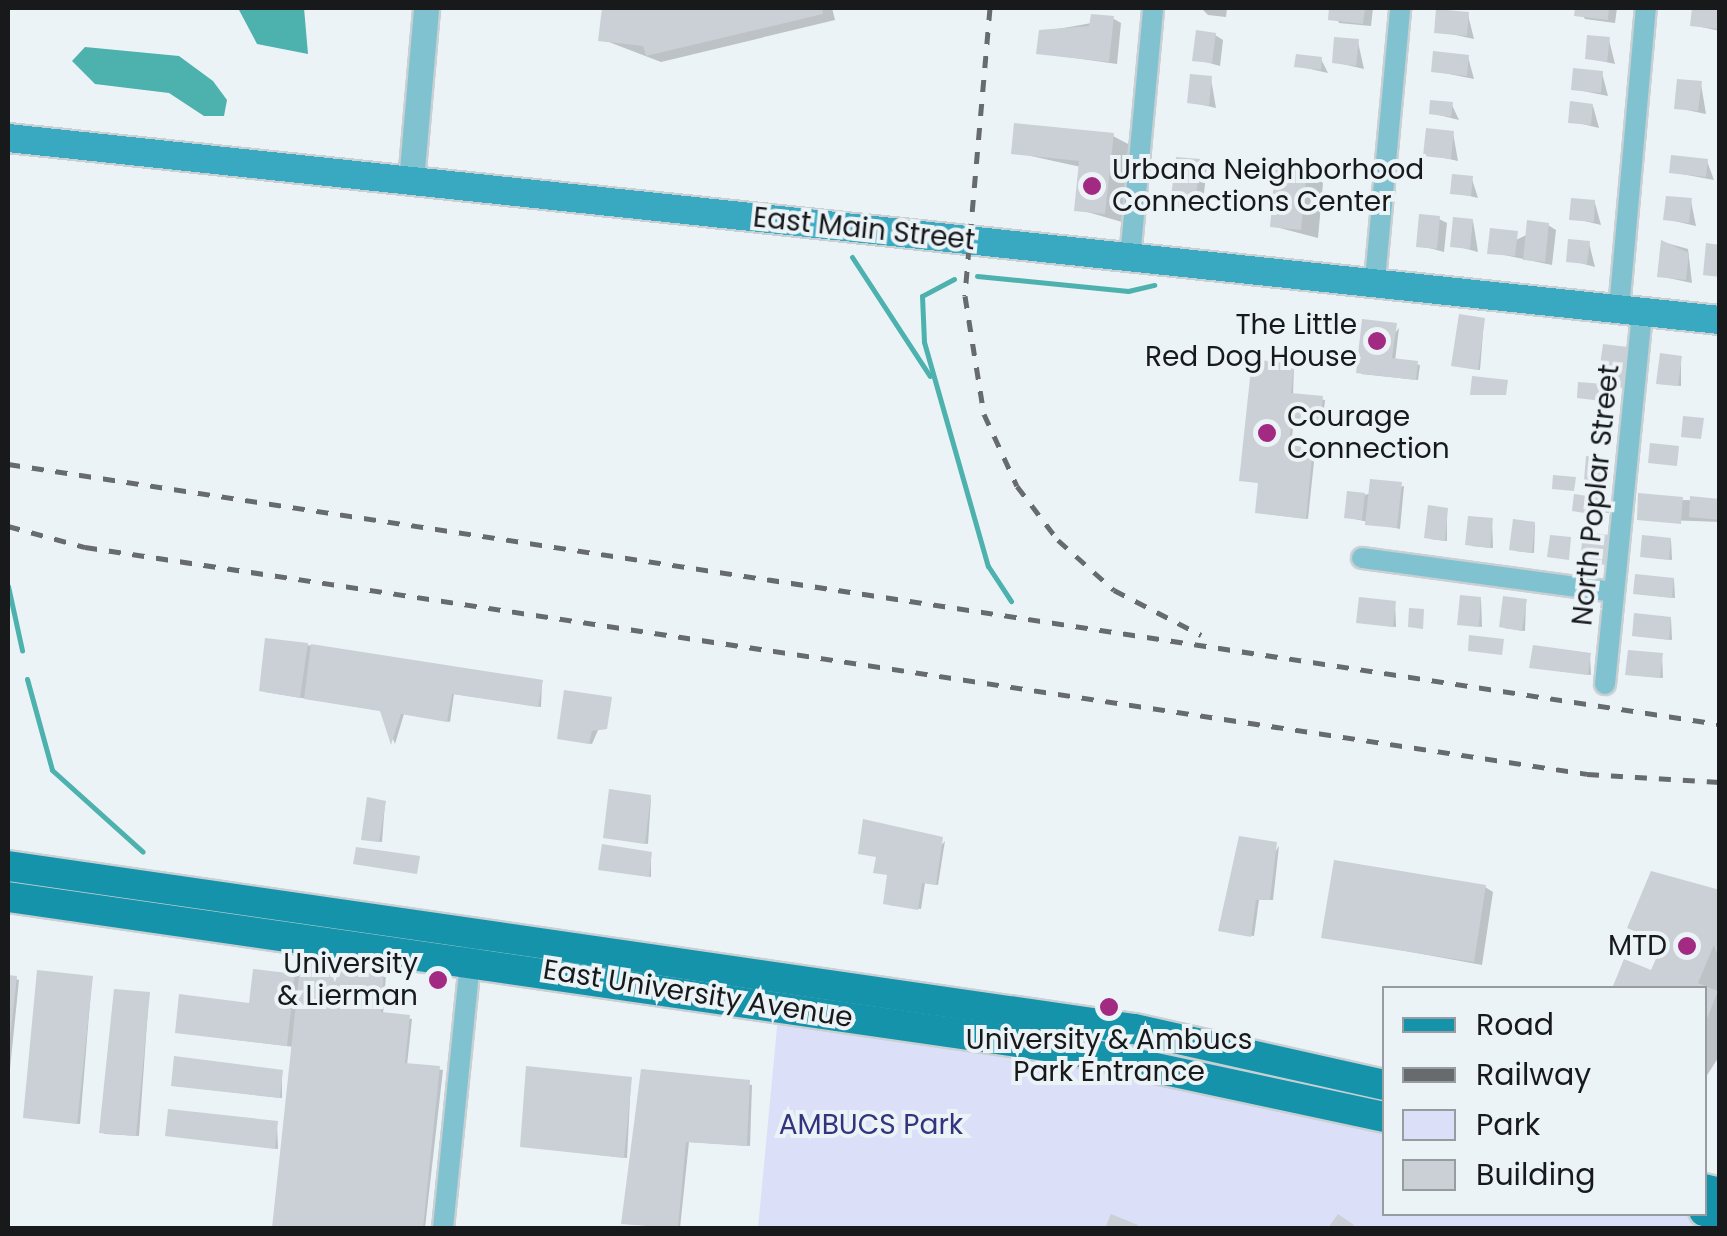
<!DOCTYPE html>
<style>
body{margin:0}
#map{position:relative;width:1727px;height:1236px;overflow:hidden;background:#ebf3f7;font-family:Poppins,sans-serif}
div>[style]{position:absolute}
.green>*{inset:0;background:#dbe0f8}
.water>*{inset:0;background:#4db1ae}
.shadow>*{inset:0;background:#0003}
.stream>*{height:5px;margin:-2.5px;padding:0 2.5px;transform-origin:2.5px;border-radius:2.5px;background:#4db1ae}
.building>*{inset:0;background:#cbcfd6}
.roads{filter:drop-shadow(2px 0 #c9d0d4) drop-shadow(-2px 0 #c9d0d4) drop-shadow(0 2px #c9d0d4) drop-shadow(0 -2px #c9d0d4)}
.minor>*{height:20px;margin:-10px;padding:0 10px;transform-origin:10px;border-radius:10px;background:#81c2d1}
.tertiary>*{height:25px;margin:-12.5px;padding:0 12.5px;transform-origin:12.5px;border-radius:12.5px;background:#81c2d1}
.secondary>*{height:28px;margin:-14px;padding:0 14px;transform-origin:14px;border-radius:14px;background:#38a9c0}
.primary>*{height:30px;margin:-15px;padding:0 15px;transform-origin:15px;border-radius:15px;background:#1593aa}
.rail>*{height:5px;margin-top:-2.5px;transform-origin:0;background:repeating-linear-gradient(90deg,#676b6e 0 12px,transparent 0 24px)}
.dots>*{width:28px;height:28px;translate:-50% -50%;box-sizing:border-box;border:5px solid #ebf3f7;border-radius:50%}
span{translate:-50% -50%;white-space:nowrap;text-align:center;line-height:1.15;-webkit-text-stroke:8px #ebf3f7;paint-order:stroke}
.poi-label{font-size:28px;color:#17191b}
.left{translate:0 -50%;text-align:left}
.right{translate:-100% -50%;text-align:right}
.street-label{font-size:28px;color:#17191b}
.park-label{font-size:28px;color:#32347e}
.frame{position:absolute;inset:0;border:10px solid #17191b;pointer-events:none}
.legend{position:absolute;left:1382px;top:986px;width:325px;height:230px;box-sizing:border-box;background:#ebf3f7;border:2px solid #969c9f;margin:0;padding:12px 18px;list-style:none;font-size:30px;color:#17191b}
.legend li{display:flex;align-items:center;gap:20px;height:50px}
.legend b{width:50px;border:2px solid #969c9f}
</style>
<div id="map">
<div class="green">
<div style="clip-path:polygon(779px 1006px,1384px 1117px,1384px 1214px,1704px 1214px,1719px 1228px,758px 1228px)"></div>
</div>
<div class="water">
<div style="clip-path:polygon(238px 8px,304px 8px,308px 54px,257px 44px)"></div>
<div style="clip-path:polygon(85px 47px,179px 56px,213px 81px,227px 100px,224px 116px,204px 116px,169px 93px,95px 84px,72px 61px)"></div>
</div>
<div class="shadow">
<div style="clip-path:polygon(605px 8px,832px 8px,835px 20px,661px 62px,601px 39px)"></div>
<div style="clip-path:polygon(1201px 8px,1227px 8px,1226px 17px,1208px 15px)"></div>
<div style="clip-path:polygon(1332px 8px,1373px 8px,1371px 26px,1339px 23px)"></div>
<div style="clip-path:polygon(1578px 8px,1617px 8px,1615px 23px,1585px 19px)"></div>
<div style="clip-path:polygon(1694px 8px,1720px 9px,1720px 31px,1692px 25px)"></div>
<div style="clip-path:polygon(1468px 15px,1474px 39px,1437px 31px)"></div>
<div style="clip-path:polygon(1114px 19px,1121px 23px,1117px 64px,1039px 53px,1041px 32px)"></div>
<div style="clip-path:polygon(1215px 35px,1223px 40px,1220px 66px,1195px 59px)"></div>
<div style="clip-path:polygon(1609px 40px,1615px 64px,1587px 58px)"></div>
<div style="clip-path:polygon(1358px 42px,1364px 69px,1334px 62px)"></div>
<div style="clip-path:polygon(1468px 57px,1474px 79px,1434px 71px)"></div>
<div style="clip-path:polygon(1321px 59px,1328px 73px,1297px 66px)"></div>
<div style="clip-path:polygon(1602px 73px,1608px 96px,1573px 89px)"></div>
<div style="clip-path:polygon(1211px 79px,1216px 108px,1190px 102px)"></div>
<div style="clip-path:polygon(1701px 84px,1706px 114px,1677px 108px)"></div>
<div style="clip-path:polygon(1452px 105px,1459px 120px,1431px 113px)"></div>
<div style="clip-path:polygon(1593px 106px,1599px 128px,1570px 121px)"></div>
<div style="clip-path:polygon(1453px 133px,1458px 161px,1426px 154px)"></div>
<div style="clip-path:polygon(1113px 136px,1130px 145px,1122px 222px,1077px 209px,1081px 167px,1013px 152px)"></div>
<div style="clip-path:polygon(1707px 161px,1714px 180px,1671px 172px)"></div>
<div style="clip-path:polygon(1199px 162px,1207px 166px,1202px 211px,1181px 209px,1173px 204px)"></div>
<div style="clip-path:polygon(1306px 173px,1323px 183px,1318px 238px,1272px 226px)"></div>
<div style="clip-path:polygon(1472px 179px,1478px 198px,1453px 192px)"></div>
<div style="clip-path:polygon(1691px 201px,1696px 226px,1666px 219px)"></div>
<div style="clip-path:polygon(1595px 203px,1601px 225px,1572px 218px)"></div>
<div style="clip-path:polygon(1439px 219px,1447px 223px,1444px 252px,1418px 245px)"></div>
<div style="clip-path:polygon(1473px 221px,1478px 252px,1452px 245px)"></div>
<div style="clip-path:polygon(1548px 225px,1556px 230px,1552px 265px,1490px 252px)"></div>
<div style="clip-path:polygon(1663px 242px,1688px 249px,1692px 283px,1659px 276px)"></div>
<div style="clip-path:polygon(1589px 243px,1595px 267px,1569px 260px)"></div>
<div style="clip-path:polygon(1484px 320px,1480px 370px,1454px 365px)"></div>
<div style="clip-path:polygon(1399px 328px,1395px 361px,1420px 365px,1418px 380px,1361px 374px)"></div>
<div style="clip-path:polygon(1681px 359px,1681px 386px,1662px 384px)"></div>
<div style="clip-path:polygon(1294px 366px,1293px 396px,1325px 400px,1323px 421px,1294px 418px,1291px 448px,1315px 452px,1308px 519px,1260px 513px,1260px 483px,1242px 480px)"></div>
<div style="clip-path:polygon(1607px 461px,1608px 483px,1589px 481px)"></div>
<div style="clip-path:polygon(1404px 486px,1400px 529px,1350px 518px,1364px 495px)"></div>
<div style="clip-path:polygon(1586px 498px,1611px 502px,1609px 513px,1577px 512px)"></div>
<div style="clip-path:polygon(1683px 500px,1720px 501px,1720px 522px,1640px 519px)"></div>
<div style="clip-path:polygon(1447px 510px,1447px 541px,1430px 539px)"></div>
<div style="clip-path:polygon(1492px 521px,1493px 548px,1471px 546px)"></div>
<div style="clip-path:polygon(1535px 524px,1534px 553px,1515px 551px)"></div>
<div style="clip-path:polygon(1671px 540px,1672px 560px,1646px 557px)"></div>
<div style="clip-path:polygon(1674px 580px,1675px 598px,1639px 594px)"></div>
<div style="clip-path:polygon(1481px 599px,1482px 627px,1460px 624px)"></div>
<div style="clip-path:polygon(1526px 602px,1525px 631px,1504px 628px)"></div>
<div style="clip-path:polygon(1395px 603px,1396px 627px,1362px 623px)"></div>
<div style="clip-path:polygon(1671px 619px,1672px 640px,1637px 636px)"></div>
<div style="clip-path:polygon(307px 645px,542px 682px,541px 707px,454px 694px,450px 722px,404px 714px,395px 744px,382px 711px,265px 692px)"></div>
<div style="clip-path:polygon(1590px 656px,1591px 675px,1535px 668px)"></div>
<div style="clip-path:polygon(1662px 656px,1663px 678px,1631px 675px)"></div>
<div style="clip-path:polygon(611px 700px,592px 744px,562px 739px)"></div>
<div style="clip-path:polygon(651px 798px,648px 844px,608px 838px)"></div>
<div style="clip-path:polygon(385px 803px,382px 842px,366px 840px)"></div>
<div style="clip-path:polygon(945px 841px,938px 885px,925px 883px,921px 909px,889px 905px)"></div>
<div style="clip-path:polygon(1279px 846px,1273px 900px,1259px 900px,1254px 936px,1223px 931px)"></div>
<div style="clip-path:polygon(651px 854px,651px 877px,604px 870px)"></div>
<div style="clip-path:polygon(1485px 887px,1493px 892px,1482px 965px,1324px 936px)"></div>
<div style="clip-path:polygon(1720px 899px,1720px 1055px,1704px 1080px,1704px 988px,1616px 988px,1626px 962px,1653px 973px,1665px 944px,1631px 927px)"></div>
<div style="clip-path:polygon(386px 974px,383px 1015px,412px 1019px,407px 1065px,443px 1070px,425px 1228px,274px 1228px,294px 1047px,181px 1033px,251px 1006px,294px 976px)"></div>
<div style="clip-path:polygon(8px 977px,19px 980px,8px 1089px)"></div>
<div style="clip-path:polygon(92px 978px,80px 1124px,28px 1118px)"></div>
<div style="clip-path:polygon(149px 994px,139px 1136px,105px 1134px,102px 1132px)"></div>
<div style="clip-path:polygon(282px 1072px,282px 1098px,176px 1086px)"></div>
<div style="clip-path:polygon(643px 1072px,752px 1085px,750px 1146px,689px 1142px,680px 1228px,627px 1224px)"></div>
<div style="clip-path:polygon(631px 1079px,627px 1158px,522px 1146px)"></div>
<div style="clip-path:polygon(277px 1124px,278px 1149px,171px 1136px)"></div>
</div>
<div class="stream">
<div style="left:852px;top:257px;width:142px;rotate:56.8deg"></div>
<div style="left:977px;top:276px;width:152px;rotate:5.7deg"></div>
<div style="left:1128px;top:291px;width:27px;rotate:-13deg"></div>
<div style="left:954px;top:279px;width:36px;rotate:152deg"></div>
<div style="left:922px;top:296px;width:46px;rotate:87.5deg"></div>
<div style="left:924px;top:342px;width:233px;rotate:74.1deg"></div>
<div style="left:988px;top:566px;width:42px;rotate:56.7deg"></div>
<div style="left:8px;top:586px;width:66px;rotate:77.7deg"></div>
<div style="left:27px;top:679px;width:94px;rotate:74.6deg"></div>
<div style="left:52px;top:770px;width:122px;rotate:42deg"></div>
</div>
<div class="building">
<div style="clip-path:polygon(602px 8px,822px 8px,823px 14px,646px 56px,643px 46px,598px 41px)"></div>
<div style="clip-path:polygon(1329px 8px,1365px 8px,1363px 24px,1328px 20px)"></div>
<div style="clip-path:polygon(1575px 8px,1609px 8px,1608px 20px,1574px 16px)"></div>
<div style="clip-path:polygon(1692px 8px,1720px 8px,1720px 29px,1690px 26px)"></div>
<div style="clip-path:polygon(1436px 9px,1469px 12px,1467px 36px,1434px 33px)"></div>
<div style="clip-path:polygon(1091px 14px,1114px 16px,1109px 62px,1036px 54px,1039px 30px,1089px 26px)"></div>
<div style="clip-path:polygon(1196px 30px,1216px 33px,1212px 63px,1192px 61px)"></div>
<div style="clip-path:polygon(1587px 35px,1610px 37px,1607px 62px,1585px 59px)"></div>
<div style="clip-path:polygon(1334px 37px,1359px 39px,1356px 66px,1332px 63px)"></div>
<div style="clip-path:polygon(1433px 51px,1469px 55px,1467px 76px,1431px 72px)"></div>
<div style="clip-path:polygon(1296px 54px,1322px 57px,1321px 70px,1294px 67px)"></div>
<div style="clip-path:polygon(1573px 68px,1603px 71px,1601px 93px,1571px 90px)"></div>
<div style="clip-path:polygon(1190px 74px,1212px 76px,1209px 106px,1187px 103px)"></div>
<div style="clip-path:polygon(1677px 79px,1702px 81px,1698px 111px,1674px 109px)"></div>
<div style="clip-path:polygon(1430px 100px,1453px 102px,1451px 117px,1429px 114px)"></div>
<div style="clip-path:polygon(1570px 101px,1593px 104px,1591px 125px,1568px 123px)"></div>
<div style="clip-path:polygon(1014px 123px,1114px 133px,1105px 214px,1074px 211px,1079px 161px,1011px 154px)"></div>
<div style="clip-path:polygon(1426px 128px,1454px 131px,1451px 159px,1423px 156px)"></div>
<div style="clip-path:polygon(1671px 155px,1708px 159px,1706px 177px,1669px 173px)"></div>
<div style="clip-path:polygon(1176px 157px,1200px 159px,1195px 208px,1170px 205px)"></div>
<div style="clip-path:polygon(1275px 168px,1307px 171px,1301px 230px,1270px 227px)"></div>
<div style="clip-path:polygon(1452px 174px,1473px 176px,1471px 196px,1450px 194px)"></div>
<div style="clip-path:polygon(1666px 196px,1692px 198px,1689px 223px,1663px 220px)"></div>
<div style="clip-path:polygon(1571px 198px,1595px 200px,1594px 222px,1569px 220px)"></div>
<div style="clip-path:polygon(1419px 214px,1440px 216px,1437px 249px,1416px 247px)"></div>
<div style="clip-path:polygon(1453px 217px,1473px 219px,1470px 249px,1450px 247px)"></div>
<div style="clip-path:polygon(1527px 220px,1549px 223px,1545px 262px,1523px 260px)"></div>
<div style="clip-path:polygon(1490px 228px,1518px 231px,1515px 256px,1487px 254px)"></div>
<div style="clip-path:polygon(1568px 239px,1590px 241px,1587px 264px,1566px 262px)"></div>
<div style="clip-path:polygon(1661px 240px,1689px 253px,1686px 280px,1657px 277px)"></div>
<div style="clip-path:polygon(1706px 243px,1720px 245px,1720px 277px,1703px 275px)"></div>
<div style="clip-path:polygon(1459px 314px,1485px 318px,1478px 370px,1451px 366px)"></div>
<div style="clip-path:polygon(1362px 319px,1397px 323px,1392px 358px,1418px 361px,1416px 380px,1356px 373px)"></div>
<div style="clip-path:polygon(1603px 344px,1628px 347px,1623px 389px,1599px 372px)"></div>
<div style="clip-path:polygon(1660px 353px,1682px 356px,1678px 386px,1656px 384px)"></div>
<div style="clip-path:polygon(1252px 359px,1294px 364px,1291px 393px,1323px 396px,1321px 420px,1292px 417px,1289px 445px,1313px 448px,1306px 519px,1255px 513px,1258px 483px,1239px 481px)"></div>
<div style="clip-path:polygon(1472px 376px,1508px 380px,1506px 395px,1470px 395px)"></div>
<div style="clip-path:polygon(1578px 382px,1604px 384px,1602px 401px,1577px 398px)"></div>
<div style="clip-path:polygon(1683px 416px,1704px 418px,1701px 439px,1681px 437px)"></div>
<div style="clip-path:polygon(1650px 443px,1679px 446px,1677px 466px,1648px 463px)"></div>
<div style="clip-path:polygon(1586px 456px,1608px 458px,1605px 483px,1584px 481px)"></div>
<div style="clip-path:polygon(1553px 475px,1576px 477px,1574px 491px,1552px 489px)"></div>
<div style="clip-path:polygon(1370px 479px,1402px 482px,1397px 528px,1365px 525px)"></div>
<div style="clip-path:polygon(1347px 491px,1365px 493px,1362px 520px,1344px 518px)"></div>
<div style="clip-path:polygon(1638px 493px,1683px 497px,1681px 524px,1637px 520px)"></div>
<div style="clip-path:polygon(1574px 494px,1587px 496px,1585px 513px,1572px 511px)"></div>
<div style="clip-path:polygon(1589px 496px,1608px 498px,1607px 513px,1588px 511px)"></div>
<div style="clip-path:polygon(1690px 496px,1720px 499px,1720px 520px,1689px 517px)"></div>
<div style="clip-path:polygon(1428px 505px,1448px 508px,1445px 541px,1424px 538px)"></div>
<div style="clip-path:polygon(1468px 516px,1493px 518px,1490px 548px,1465px 545px)"></div>
<div style="clip-path:polygon(1513px 519px,1535px 522px,1532px 553px,1509px 550px)"></div>
<div style="clip-path:polygon(1583px 532px,1609px 535px,1606px 565px,1580px 562px)"></div>
<div style="clip-path:polygon(1550px 535px,1571px 537px,1569px 560px,1547px 557px)"></div>
<div style="clip-path:polygon(1642px 535px,1671px 538px,1669px 560px,1640px 557px)"></div>
<div style="clip-path:polygon(1635px 574px,1674px 578px,1672px 598px,1633px 594px)"></div>
<div style="clip-path:polygon(1460px 595px,1481px 597px,1479px 627px,1457px 625px)"></div>
<div style="clip-path:polygon(1503px 596px,1527px 599px,1522px 631px,1499px 627px)"></div>
<div style="clip-path:polygon(1359px 597px,1396px 601px,1393px 627px,1356px 623px)"></div>
<div style="clip-path:polygon(1409px 608px,1424px 609px,1423px 629px,1408px 627px)"></div>
<div style="clip-path:polygon(1634px 613px,1671px 617px,1669px 640px,1632px 636px)"></div>
<div style="clip-path:polygon(1469px 635px,1504px 639px,1502px 655px,1468px 651px)"></div>
<div style="clip-path:polygon(265px 638px,308px 643px,300px 698px,259px 691px)"></div>
<div style="clip-path:polygon(311px 644px,543px 680px,538px 707px,452px 694px,447px 722px,401px 714px,391px 745px,380px 711px,304px 699px)"></div>
<div style="clip-path:polygon(1533px 645px,1591px 653px,1588px 675px,1529px 668px)"></div>
<div style="clip-path:polygon(1628px 650px,1663px 653px,1660px 678px,1625px 675px)"></div>
<div style="clip-path:polygon(564px 690px,612px 697px,607px 729px,592px 731px,589px 744px,557px 739px)"></div>
<div style="clip-path:polygon(609px 789px,651px 795px,645px 844px,603px 838px)"></div>
<div style="clip-path:polygon(367px 797px,386px 801px,379px 842px,361px 840px)"></div>
<div style="clip-path:polygon(863px 819px,943px 837px,936px 885px,922px 883px,918px 910px,883px 904px,887px 875px,873px 873px,876px 857px,858px 854px)"></div>
<div style="clip-path:polygon(1239px 836px,1277px 842px,1270px 900px,1256px 900px,1251px 937px,1218px 931px)"></div>
<div style="clip-path:polygon(602px 844px,652px 852px,649px 877px,598px 870px)"></div>
<div style="clip-path:polygon(356px 847px,420px 856px,417px 874px,353px 864px)"></div>
<div style="clip-path:polygon(1334px 860px,1486px 885px,1474px 962px,1321px 938px)"></div>
<div style="clip-path:polygon(1651px 871px,1720px 890px,1720px 962px,1714px 945px,1698px 983px,1718px 991px,1705px 1024px,1704px 988px,1613px 986px,1624px 959px,1651px 970px,1663px 943px,1627px 928px)"></div>
<div style="clip-path:polygon(301px 956px,384px 970px,381px 1012px,410px 1015px,405px 1063px,440px 1066px,423px 1228px,272px 1228px)"></div>
<div style="clip-path:polygon(253px 969px,295px 974px,287px 1046px,175px 1033px,179px 994px,249px 1003px)"></div>
<div style="clip-path:polygon(37px 970px,93px 976px,77px 1124px,23px 1118px)"></div>
<div style="clip-path:polygon(8px 975px,17px 976px,10px 1039px,8px 1039px)"></div>
<div style="clip-path:polygon(114px 989px,150px 992px,136px 1136px,99px 1133px)"></div>
<div style="clip-path:polygon(174px 1056px,283px 1070px,280px 1098px,171px 1086px)"></div>
<div style="clip-path:polygon(526px 1066px,632px 1077px,624px 1158px,520px 1147px)"></div>
<div style="clip-path:polygon(641px 1069px,750px 1080px,747px 1146px,686px 1142px,678px 1228px,621px 1224px)"></div>
<div style="clip-path:polygon(168px 1109px,278px 1121px,275px 1149px,165px 1136px)"></div>
<div style="clip-path:polygon(1111px 1214px,1138px 1225px,1137px 1228px,1105px 1228px)"></div>
<div style="clip-path:polygon(1338px 1214px,1354px 1225px,1351px 1228px,1328px 1228px)"></div>
</div>
<div class="roads">
<div class="minor">
<div style="left:1130px;top:258px;width:251px;rotate:-84.7deg"></div>
<div style="left:1375px;top:280px;width:273px;rotate:-84.7deg"></div>
<div style="left:1619px;top:309px;width:302px;rotate:-84.9deg"></div>
<div style="left:1362px;top:558px;width:254px;rotate:7.7deg"></div>
<div style="left:1605px;top:684px;width:375px;rotate:-84.3deg"></div>
<div style="left:443px;top:1228px;width:279px;rotate:-84.2deg"></div>
</div>
<div class="tertiary">
<div style="left:411px;top:181px;width:174px;rotate:-85deg"></div>
</div>
<div class="secondary">
<div style="left:8px;top:138px;width:1722px;rotate:6.07deg"></div>
</div>
<div class="primary">
<div style="left:8px;top:866px;width:1138px;rotate:8.24deg"></div>
<div style="left:1134px;top:1029px;width:256px;rotate:12.6deg"></div>
<div style="left:8px;top:897px;width:1070px;rotate:8.17deg"></div>
<div style="left:1067px;top:1049px;width:324px;rotate:12.1deg"></div>
<div style="left:1704px;top:1189px;width:16px;rotate:14deg"></div>
<div style="left:1704px;top:1211px;width:17px;rotate:17deg"></div>
</div>
</div>
<div class="rail">
<div style="left:990px;top:8px;width:289px;rotate:95deg"></div>
<div style="left:965px;top:296px;width:120px;rotate:80.9deg"></div>
<div style="left:984px;top:414px;width:79px;rotate:65.4deg"></div>
<div style="left:1017px;top:486px;width:68px;rotate:52.8deg"></div>
<div style="left:1058px;top:540px;width:75px;rotate:41.8deg"></div>
<div style="left:1114px;top:590px;width:98px;rotate:27.3deg"></div>
<div style="left:8px;top:464px;width:1732px;rotate:8.64deg"></div>
<div style="left:8px;top:526px;width:80px;rotate:15.3deg"></div>
<div style="left:85px;top:547px;width:1519px;rotate:8.59deg"></div>
<div style="left:1587px;top:774px;width:133px;rotate:3.4deg"></div>
</div>
<div class="dots">
<div style="left:1092px;top:186px;background:#a22a82"></div>
<div style="left:1377px;top:341px;background:#a22a82"></div>
<div style="left:1267px;top:433px;background:#a22a82"></div>
<div style="left:1687px;top:946px;background:#a22a82"></div>
<div style="left:438px;top:980px;background:#a22a82"></div>
<div style="left:1109px;top:1007px;background:#a22a82"></div>
</div>
<div class="poi-label">
<span class="left" style="left:1112px;top:186px">Urbana Neighborhood<br>Connections Center</span>
<span class="right" style="left:1357px;top:341px">The Little<br>Red Dog House</span>
<span class="left" style="left:1287px;top:433px">Courage<br>Connection</span>
<span class="right" style="left:1667px;top:946px">MTD</span>
<span class="right" style="left:418px;top:980px">University<br>&amp; Lierman</span>
<span style="left:1109px;top:1056px">University &amp; Ambucs<br>Park Entrance</span>
</div>
<div class="street-label">
<span style="left:864px;top:229px;rotate:6deg">East Main Street</span>
<span style="left:1596px;top:495px;rotate:-84deg">North Poplar Street</span>
<span style="left:698px;top:994px;rotate:9deg">East University Avenue</span>
</div>
<div class="park-label">
<span style="left:871px;top:1125px">AMBUCS Park</span>
</div>
<div class="frame"></div>
<ul class="legend">
<li><b style="height:12px;background:#1593aa"></b>Road</li>
<li><b style="height:12px;background:#676b6e"></b>Railway</li>
<li><b style="height:28px;background:#dbe0f8"></b>Park</li>
<li><b style="height:28px;background:#cbcfd6"></b>Building</li>
</ul>
</div>
